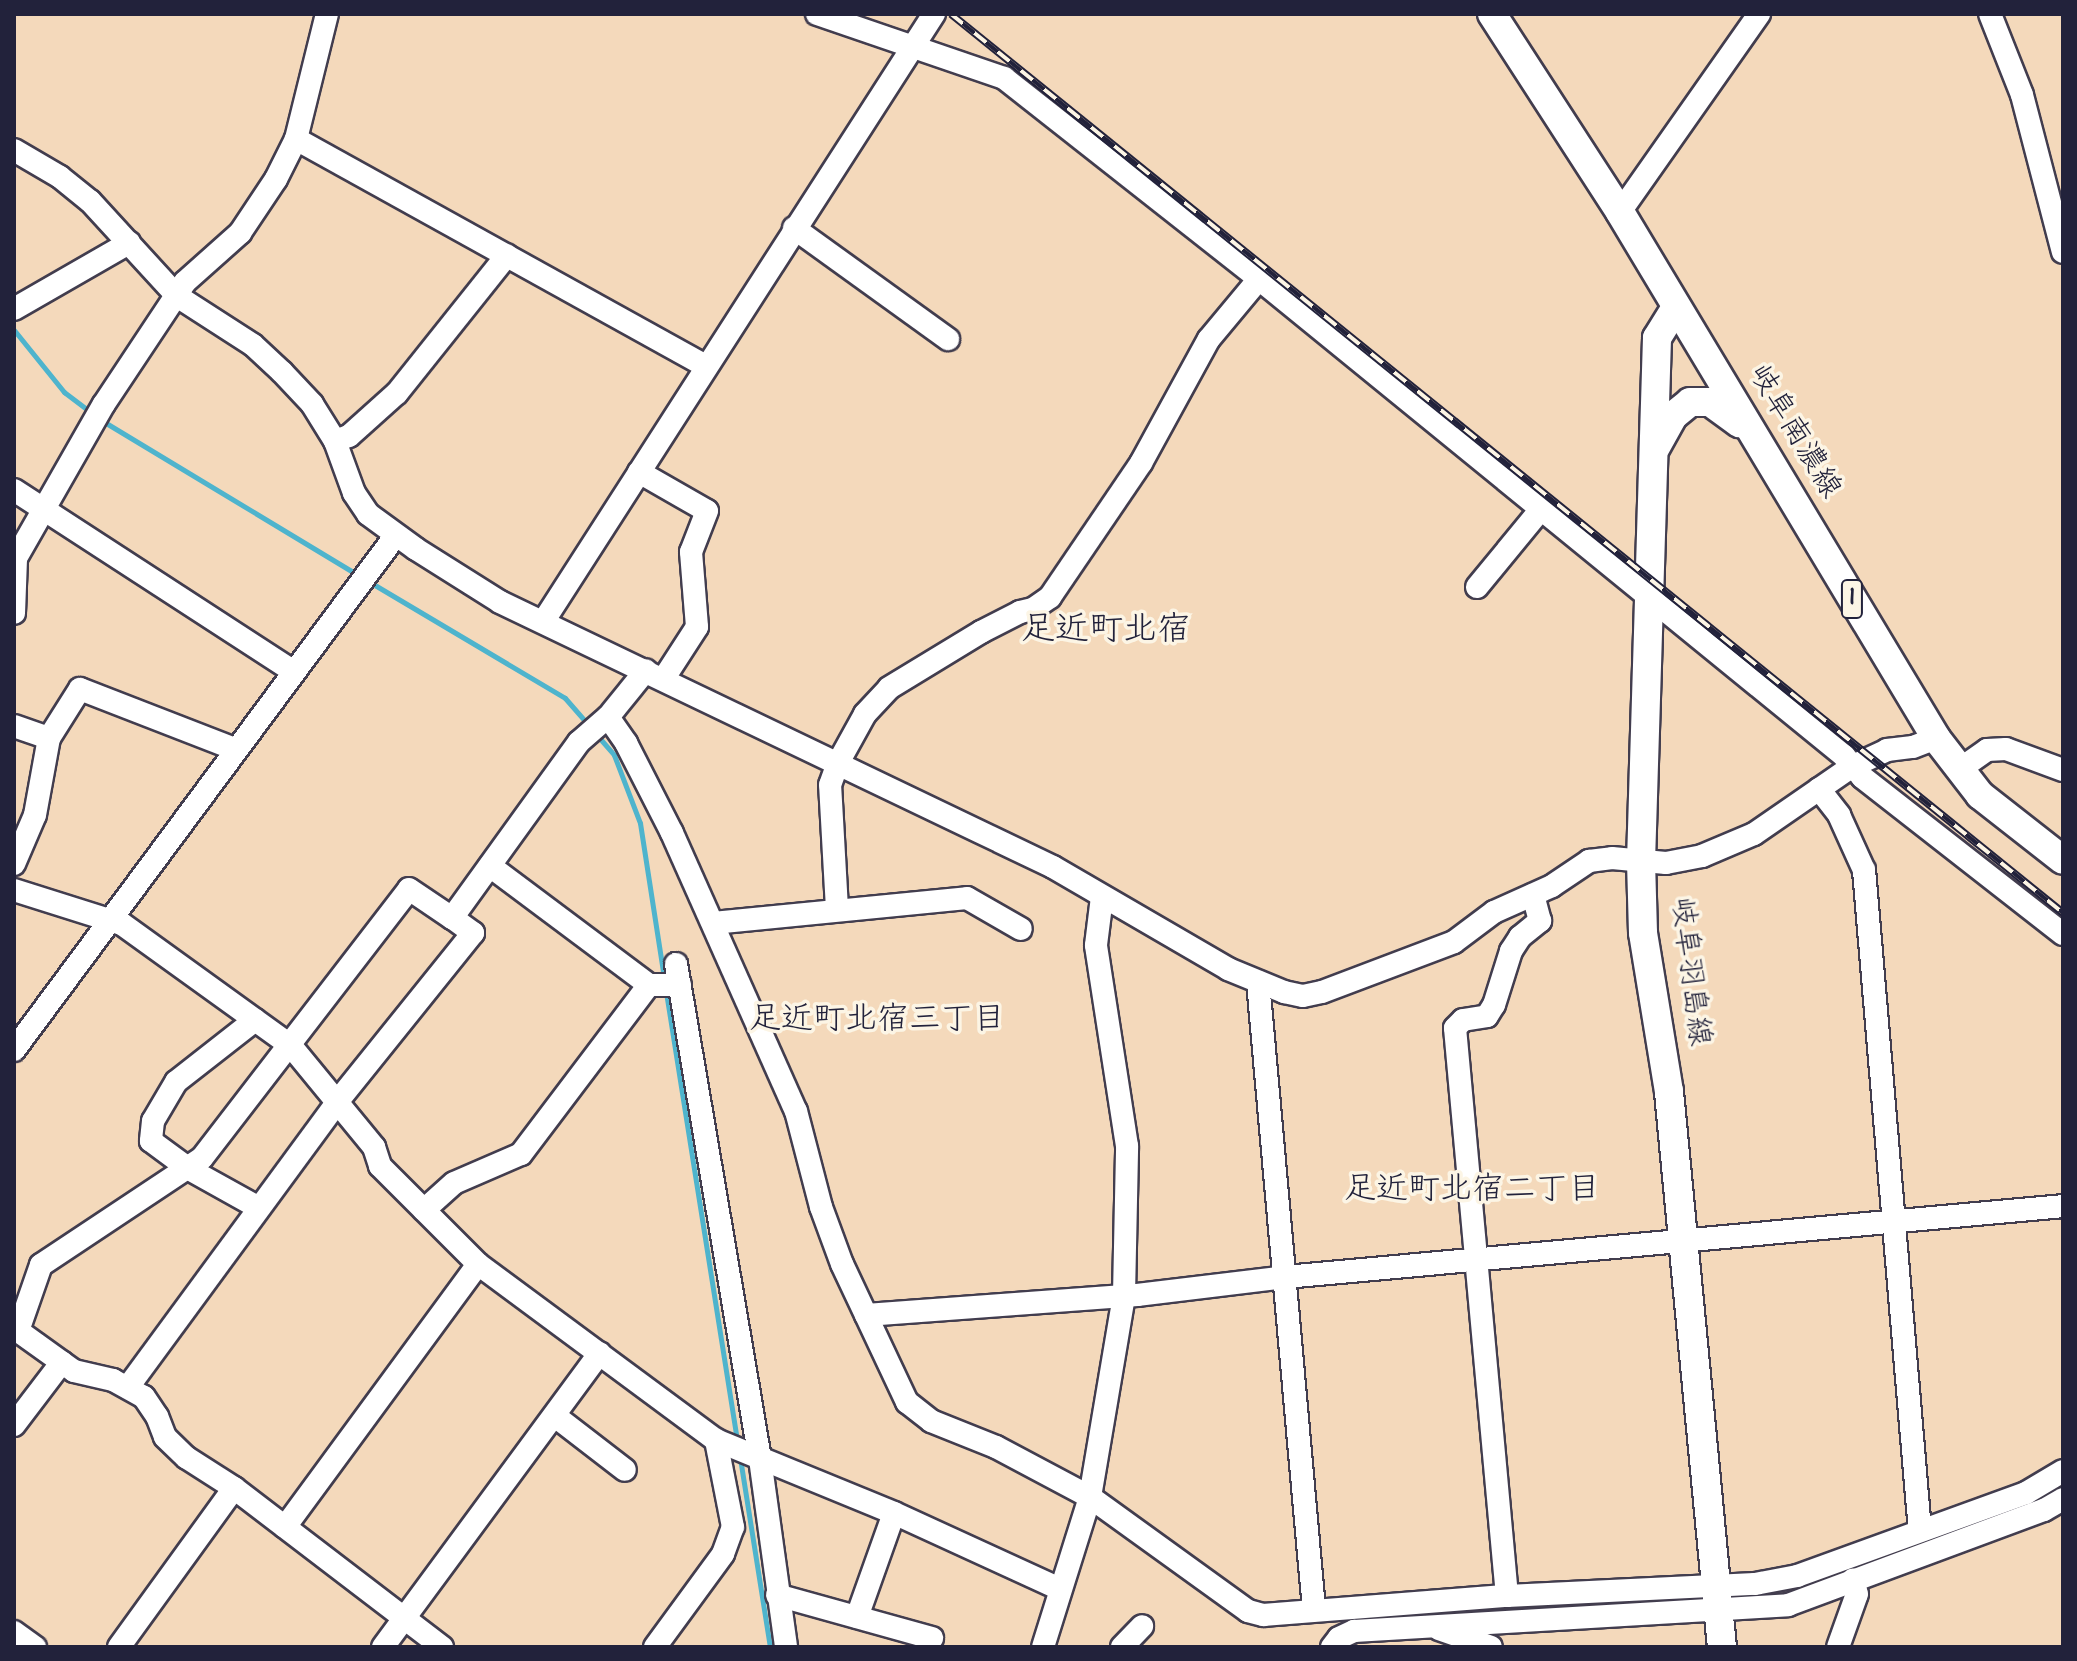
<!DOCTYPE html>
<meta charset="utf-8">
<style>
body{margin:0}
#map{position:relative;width:2077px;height:1661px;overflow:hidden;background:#f4d9bb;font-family:Dekko,"Klee One",sans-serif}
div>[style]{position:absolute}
.stream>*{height:5px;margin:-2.5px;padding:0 2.5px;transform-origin:2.5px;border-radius:2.5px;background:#4eb4cd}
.roads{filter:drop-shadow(2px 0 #423d4e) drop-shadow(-2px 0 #423d4e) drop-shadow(0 2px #423d4e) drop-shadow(0 -2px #423d4e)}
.minor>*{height:22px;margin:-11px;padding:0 11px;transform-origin:11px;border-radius:11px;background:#fff}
.major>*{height:28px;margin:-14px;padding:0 14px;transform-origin:14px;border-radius:14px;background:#fff}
.rail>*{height:8px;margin-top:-4px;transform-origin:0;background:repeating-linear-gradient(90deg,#fcf5e5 0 15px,#22223b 0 30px);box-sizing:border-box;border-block:2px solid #22223b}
span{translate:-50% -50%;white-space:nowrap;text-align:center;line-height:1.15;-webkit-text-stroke:7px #fcf5e5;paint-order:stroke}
.shield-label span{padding:2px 6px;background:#fcf5e5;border:2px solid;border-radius:6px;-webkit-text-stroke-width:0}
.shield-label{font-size:28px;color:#22223b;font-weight:700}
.street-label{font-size:30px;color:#22223b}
.neighbourhood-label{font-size:32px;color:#22223b}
.quarter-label{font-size:34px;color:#22223b}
.frame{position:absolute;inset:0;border:16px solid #22223b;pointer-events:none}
</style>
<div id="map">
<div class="stream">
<div style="left:14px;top:330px;width:80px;rotate:51.1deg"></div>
<div style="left:64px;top:392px;width:36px;rotate:37deg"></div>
<div style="left:101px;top:420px;width:302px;rotate:31.1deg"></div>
<div style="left:368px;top:581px;width:229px;rotate:30.7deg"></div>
<div style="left:565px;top:698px;width:37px;rotate:49deg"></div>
<div style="left:596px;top:734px;width:28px;rotate:49deg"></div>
<div style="left:614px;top:755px;width:73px;rotate:69.1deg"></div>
<div style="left:640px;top:823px;width:157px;rotate:81.2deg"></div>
<div style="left:666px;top:992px;width:455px;rotate:81deg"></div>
<div style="left:740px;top:1458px;width:191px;rotate:81deg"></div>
</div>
<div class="roads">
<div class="minor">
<div style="left:817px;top:14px;width:198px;rotate:18.9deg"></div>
<div style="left:1004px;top:78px;width:325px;rotate:38.2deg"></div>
<div style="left:1259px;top:279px;width:755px;rotate:39.19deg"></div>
<div style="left:1844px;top:756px;width:28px;rotate:49deg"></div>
<div style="left:1862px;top:777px;width:255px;rotate:38deg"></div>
<div style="left:1990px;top:14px;width:87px;rotate:68.4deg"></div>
<div style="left:2022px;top:95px;width:162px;rotate:75.4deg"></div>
<div style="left:296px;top:139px;width:468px;rotate:29deg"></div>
<div style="left:14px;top:150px;width:53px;rotate:30.4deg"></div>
<div style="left:60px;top:177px;width:38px;rotate:39deg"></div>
<div style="left:90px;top:201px;width:129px;rotate:47.5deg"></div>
<div style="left:177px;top:296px;width:90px;rotate:32.8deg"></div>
<div style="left:253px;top:345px;width:40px;rotate:43deg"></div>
<div style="left:282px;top:372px;width:44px;rotate:46.8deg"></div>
<div style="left:312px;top:404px;width:44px;rotate:58.1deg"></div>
<div style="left:335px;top:441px;width:55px;rotate:69.9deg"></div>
<div style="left:354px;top:493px;width:25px;rotate:56deg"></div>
<div style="left:368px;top:514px;width:59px;rotate:36.1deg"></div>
<div style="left:416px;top:549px;width:99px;rotate:32.2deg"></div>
<div style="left:500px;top:602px;width:613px;rotate:25.6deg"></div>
<div style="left:1053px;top:867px;width:203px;rotate:30.2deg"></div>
<div style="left:1228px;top:969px;width:61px;rotate:22.3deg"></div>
<div style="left:1284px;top:992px;width:19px;rotate:12deg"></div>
<div style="left:1303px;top:996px;width:19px;rotate:-12deg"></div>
<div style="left:1322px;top:992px;width:141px;rotate:-20.7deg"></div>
<div style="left:1454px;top:942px;width:50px;rotate:-36.9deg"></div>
<div style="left:1494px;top:912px;width:64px;rotate:-24.1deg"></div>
<div style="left:1552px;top:886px;width:45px;rotate:-34deg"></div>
<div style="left:1589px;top:861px;width:23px;rotate:-7deg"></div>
<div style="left:1612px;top:858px;width:54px;rotate:5.3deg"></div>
<div style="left:1666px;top:863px;width:37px;rotate:-11deg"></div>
<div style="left:1702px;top:856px;width:56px;rotate:-22.9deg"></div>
<div style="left:1754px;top:834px;width:118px;rotate:-34.6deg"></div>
<div style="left:1851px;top:767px;width:40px;rotate:-25deg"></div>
<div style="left:1887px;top:750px;width:26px;rotate:-7deg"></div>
<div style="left:1913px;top:747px;width:25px;rotate:-21deg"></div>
<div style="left:1620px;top:212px;width:242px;rotate:-54.9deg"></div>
<div style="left:794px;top:228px;width:190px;rotate:35.8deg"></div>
<div style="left:14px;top:309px;width:133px;rotate:-29.9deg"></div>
<div style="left:335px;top:441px;width:15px;rotate:-20deg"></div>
<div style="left:349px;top:436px;width:64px;rotate:-41.9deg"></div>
<div style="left:397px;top:393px;width:176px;rotate:-51.4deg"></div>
<div style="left:639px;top:472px;width:78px;rotate:29.8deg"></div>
<div style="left:707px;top:511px;width:44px;rotate:111.3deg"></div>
<div style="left:691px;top:552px;width:75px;rotate:85.4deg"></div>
<div style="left:697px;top:627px;width:61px;rotate:122.9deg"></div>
<div style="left:14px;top:490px;width:333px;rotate:33deg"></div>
<div style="left:1477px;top:587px;width:101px;rotate:-50.6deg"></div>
<div style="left:14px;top:613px;width:55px;rotate:-87.9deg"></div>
<div style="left:16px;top:558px;width:177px;rotate:-60.3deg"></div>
<div style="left:104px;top:404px;width:146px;rotate:-56.4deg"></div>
<div style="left:185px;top:282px;width:74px;rotate:-41.7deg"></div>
<div style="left:240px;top:233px;width:65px;rotate:-56.3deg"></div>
<div style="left:276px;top:179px;width:45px;rotate:-63.4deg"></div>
<div style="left:296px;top:139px;width:129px;rotate:-76.1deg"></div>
<div style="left:543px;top:622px;width:723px;rotate:-57.26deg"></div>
<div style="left:608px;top:717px;width:32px;rotate:55deg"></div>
<div style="left:626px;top:743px;width:101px;rotate:62.9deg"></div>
<div style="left:672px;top:833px;width:304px;rotate:66deg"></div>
<div style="left:796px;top:1111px;width:99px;rotate:75.4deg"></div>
<div style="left:821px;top:1207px;width:61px;rotate:69.8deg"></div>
<div style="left:842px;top:1264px;width:153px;rotate:64.8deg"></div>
<div style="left:907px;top:1402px;width:31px;rotate:38deg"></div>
<div style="left:931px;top:1421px;width:70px;rotate:21.8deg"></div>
<div style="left:996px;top:1447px;width:106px;rotate:28deg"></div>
<div style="left:1090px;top:1497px;width:195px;rotate:35.8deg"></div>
<div style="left:1248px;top:1611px;width:16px;rotate:15deg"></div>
<div style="left:1263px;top:1615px;width:245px;rotate:-4.5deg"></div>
<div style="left:1507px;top:1596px;width:248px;rotate:-2.8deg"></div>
<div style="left:1755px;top:1584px;width:43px;rotate:-10.8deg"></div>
<div style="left:1797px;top:1576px;width:244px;rotate:-19.9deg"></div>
<div style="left:2026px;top:1493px;width:43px;rotate:-30.7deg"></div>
<div style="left:14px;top:726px;width:37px;rotate:19deg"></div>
<div style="left:1960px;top:769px;width:33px;rotate:-35deg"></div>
<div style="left:1987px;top:750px;width:19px;rotate:-3deg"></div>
<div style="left:2006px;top:749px;width:61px;rotate:20.2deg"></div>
<div style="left:1819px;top:789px;width:33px;rotate:52deg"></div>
<div style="left:1839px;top:815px;width:60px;rotate:65.6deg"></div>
<div style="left:1864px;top:870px;width:663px;rotate:85.16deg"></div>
<div style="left:14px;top:864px;width:53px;rotate:-66.8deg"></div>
<div style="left:35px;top:815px;width:78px;rotate:-79.7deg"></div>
<div style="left:49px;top:738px;width:58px;rotate:-57.7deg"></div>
<div style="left:80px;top:689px;width:166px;rotate:21.2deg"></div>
<div style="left:490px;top:866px;width:199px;rotate:36.8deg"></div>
<div style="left:14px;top:890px;width:113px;rotate:17.5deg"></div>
<div style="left:122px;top:924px;width:208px;rotate:35.8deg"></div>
<div style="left:291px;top:1046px;width:131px;rotate:50.6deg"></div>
<div style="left:374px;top:1147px;width:20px;rotate:72deg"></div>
<div style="left:380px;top:1166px;width:139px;rotate:45deg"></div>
<div style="left:478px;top:1264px;width:296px;rotate:36.5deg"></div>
<div style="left:716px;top:1440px;width:192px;rotate:22.3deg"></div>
<div style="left:894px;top:1513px;width:183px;rotate:24.6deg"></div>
<div style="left:837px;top:909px;width:124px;rotate:-93.2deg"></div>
<div style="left:830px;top:785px;width:23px;rotate:-70deg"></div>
<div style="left:838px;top:763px;width:56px;rotate:-61.1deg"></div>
<div style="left:865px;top:714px;width:35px;rotate:-47deg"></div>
<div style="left:889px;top:688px;width:108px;rotate:-31.3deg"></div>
<div style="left:981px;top:632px;width:44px;rotate:-27.1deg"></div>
<div style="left:1020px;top:612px;width:13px;rotate:-13deg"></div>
<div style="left:1033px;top:609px;width:21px;rotate:-35deg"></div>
<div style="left:1050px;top:597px;width:162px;rotate:-55.8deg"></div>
<div style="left:1141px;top:463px;width:141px;rotate:-61.3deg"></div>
<div style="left:1209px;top:339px;width:78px;rotate:-50.2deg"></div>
<div style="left:713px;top:923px;width:255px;rotate:-5.6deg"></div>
<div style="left:967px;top:898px;width:62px;rotate:29.9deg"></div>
<div style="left:676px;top:964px;width:502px;rotate:80.37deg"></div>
<div style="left:760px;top:1459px;width:190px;rotate:82.1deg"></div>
<div style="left:1258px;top:982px;width:630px;rotate:84.9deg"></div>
<div style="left:255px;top:1020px;width:100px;rotate:141.9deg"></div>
<div style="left:176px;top:1082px;width:45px;rotate:120.5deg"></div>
<div style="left:153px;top:1121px;width:20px;rotate:96deg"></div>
<div style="left:151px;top:1141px;width:47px;rotate:36.4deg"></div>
<div style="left:189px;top:1169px;width:80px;rotate:29.1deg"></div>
<div style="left:14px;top:1050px;width:641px;rotate:-53.43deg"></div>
<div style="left:424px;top:1210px;width:40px;rotate:-42deg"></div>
<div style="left:454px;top:1183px;width:73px;rotate:-23.4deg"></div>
<div style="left:521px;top:1154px;width:212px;rotate:-52.9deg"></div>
<div style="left:649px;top:985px;width:31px"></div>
<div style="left:866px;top:1315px;width:272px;rotate:-4.2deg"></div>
<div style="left:1137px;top:1295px;width:149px;rotate:-6.9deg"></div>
<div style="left:1285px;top:1277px;width:781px;rotate:-5.21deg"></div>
<div style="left:14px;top:1328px;width:74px;rotate:35.6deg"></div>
<div style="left:74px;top:1371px;width:40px;rotate:13deg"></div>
<div style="left:113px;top:1380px;width:35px;rotate:29deg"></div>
<div style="left:144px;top:1397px;width:23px;rotate:56deg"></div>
<div style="left:157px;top:1416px;width:22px;rotate:69deg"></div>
<div style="left:165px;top:1437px;width:30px;rotate:44deg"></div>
<div style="left:187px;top:1458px;width:56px;rotate:32.6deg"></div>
<div style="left:234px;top:1488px;width:262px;rotate:37.4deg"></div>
<div style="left:18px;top:1331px;width:70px;rotate:-70.8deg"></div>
<div style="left:41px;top:1265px;width:193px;rotate:-33.6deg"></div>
<div style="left:202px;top:1158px;width:339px;rotate:-52.4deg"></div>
<div style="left:409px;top:889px;width:52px;rotate:34deg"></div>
<div style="left:128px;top:1387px;width:353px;rotate:-53.7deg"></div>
<div style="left:337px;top:1102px;width:217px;rotate:-51.2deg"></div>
<div style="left:473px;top:933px;width:26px;rotate:-144deg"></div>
<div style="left:452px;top:918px;width:217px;rotate:-54.2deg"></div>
<div style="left:579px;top:742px;width:38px;rotate:-41deg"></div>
<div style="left:608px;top:717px;width:60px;rotate:-51deg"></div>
<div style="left:555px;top:1416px;width:88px;rotate:37.6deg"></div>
<div style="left:14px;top:1425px;width:79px;rotate:-52.7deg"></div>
<div style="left:285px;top:1527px;width:326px;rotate:-53.7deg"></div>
<div style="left:777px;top:1595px;width:161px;rotate:15.5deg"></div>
<div style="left:1507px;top:1596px;width:570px;rotate:-95.23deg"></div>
<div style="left:1455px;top:1028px;width:11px;rotate:-45deg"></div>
<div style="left:1463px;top:1020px;width:24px;rotate:-9deg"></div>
<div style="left:1487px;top:1016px;width:13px;rotate:-58deg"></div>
<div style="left:1494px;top:1005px;width:57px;rotate:-72.5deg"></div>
<div style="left:1511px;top:951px;width:17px;rotate:-57deg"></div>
<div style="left:1520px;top:937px;width:26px;rotate:-39deg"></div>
<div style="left:1540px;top:921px;width:27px;rotate:-105deg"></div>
<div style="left:857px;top:1617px;width:110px;rotate:-70.4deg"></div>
<div style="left:1439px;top:1629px;width:55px;rotate:19.1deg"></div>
<div style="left:14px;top:1632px;width:26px;rotate:36deg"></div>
<div style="left:119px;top:1647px;width:196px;rotate:-54.1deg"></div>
<div style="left:383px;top:1647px;width:365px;rotate:-53.6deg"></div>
<div style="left:655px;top:1647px;width:115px;rotate:-53.8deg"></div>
<div style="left:723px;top:1554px;width:29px;rotate:-70deg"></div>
<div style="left:733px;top:1527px;width:89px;rotate:-101.1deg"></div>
<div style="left:1043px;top:1647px;width:157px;rotate:-72.6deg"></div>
<div style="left:1090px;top:1497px;width:205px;rotate:-80.4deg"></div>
<div style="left:1124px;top:1295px;width:149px;rotate:-88.8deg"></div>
<div style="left:1127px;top:1146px;width:203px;rotate:-98.8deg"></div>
<div style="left:1096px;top:945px;width:48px;rotate:-82.9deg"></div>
<div style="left:1122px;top:1647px;width:29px;rotate:-46deg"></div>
<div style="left:1332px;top:1647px;width:11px;rotate:-52deg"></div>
<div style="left:1339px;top:1638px;width:17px;rotate:-25deg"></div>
<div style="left:1354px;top:1631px;width:435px;rotate:-3.4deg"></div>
<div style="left:1788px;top:1605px;width:273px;rotate:-20.4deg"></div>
<div style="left:2044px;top:1510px;width:22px;rotate:-30deg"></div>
<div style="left:1838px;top:1647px;width:56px;rotate:-70.3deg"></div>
<div style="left:1857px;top:1594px;width:15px;rotate:-106deg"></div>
</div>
<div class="major">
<div style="left:1492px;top:14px;width:236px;rotate:57.1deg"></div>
<div style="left:1620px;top:212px;width:614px;rotate:59deg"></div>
<div style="left:1936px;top:738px;width:72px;rotate:52.3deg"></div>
<div style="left:1980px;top:795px;width:105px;rotate:38.1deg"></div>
<div style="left:1675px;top:309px;width:34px;rotate:122deg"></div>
<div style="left:1657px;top:338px;width:523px;rotate:91.75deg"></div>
<div style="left:1641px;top:861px;width:72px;rotate:88.4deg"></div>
<div style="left:1643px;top:933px;width:161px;rotate:80.7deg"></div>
<div style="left:1669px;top:1092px;width:558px;rotate:84.55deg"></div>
<div style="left:1656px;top:447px;width:35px;rotate:-61deg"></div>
<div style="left:1673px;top:416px;width:22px;rotate:-39deg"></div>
<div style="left:1690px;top:402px;width:20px"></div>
<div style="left:1710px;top:402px;width:36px;rotate:36deg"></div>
</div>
</div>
<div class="rail">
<div style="left:951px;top:14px;width:1430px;rotate:38.95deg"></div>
</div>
<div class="shield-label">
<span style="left:1852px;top:599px">1</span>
</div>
<div class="street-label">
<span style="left:1792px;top:433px;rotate:59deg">岐阜南濃線</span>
<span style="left:1687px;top:972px;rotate:83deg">岐阜羽島線</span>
</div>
<div class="neighbourhood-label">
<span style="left:877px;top:1022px">足近町北宿三丁目</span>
<span style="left:1472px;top:1192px">足近町北宿二丁目</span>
</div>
<div class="quarter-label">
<span style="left:1106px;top:633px">足近町北宿</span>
</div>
<div class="frame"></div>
</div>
